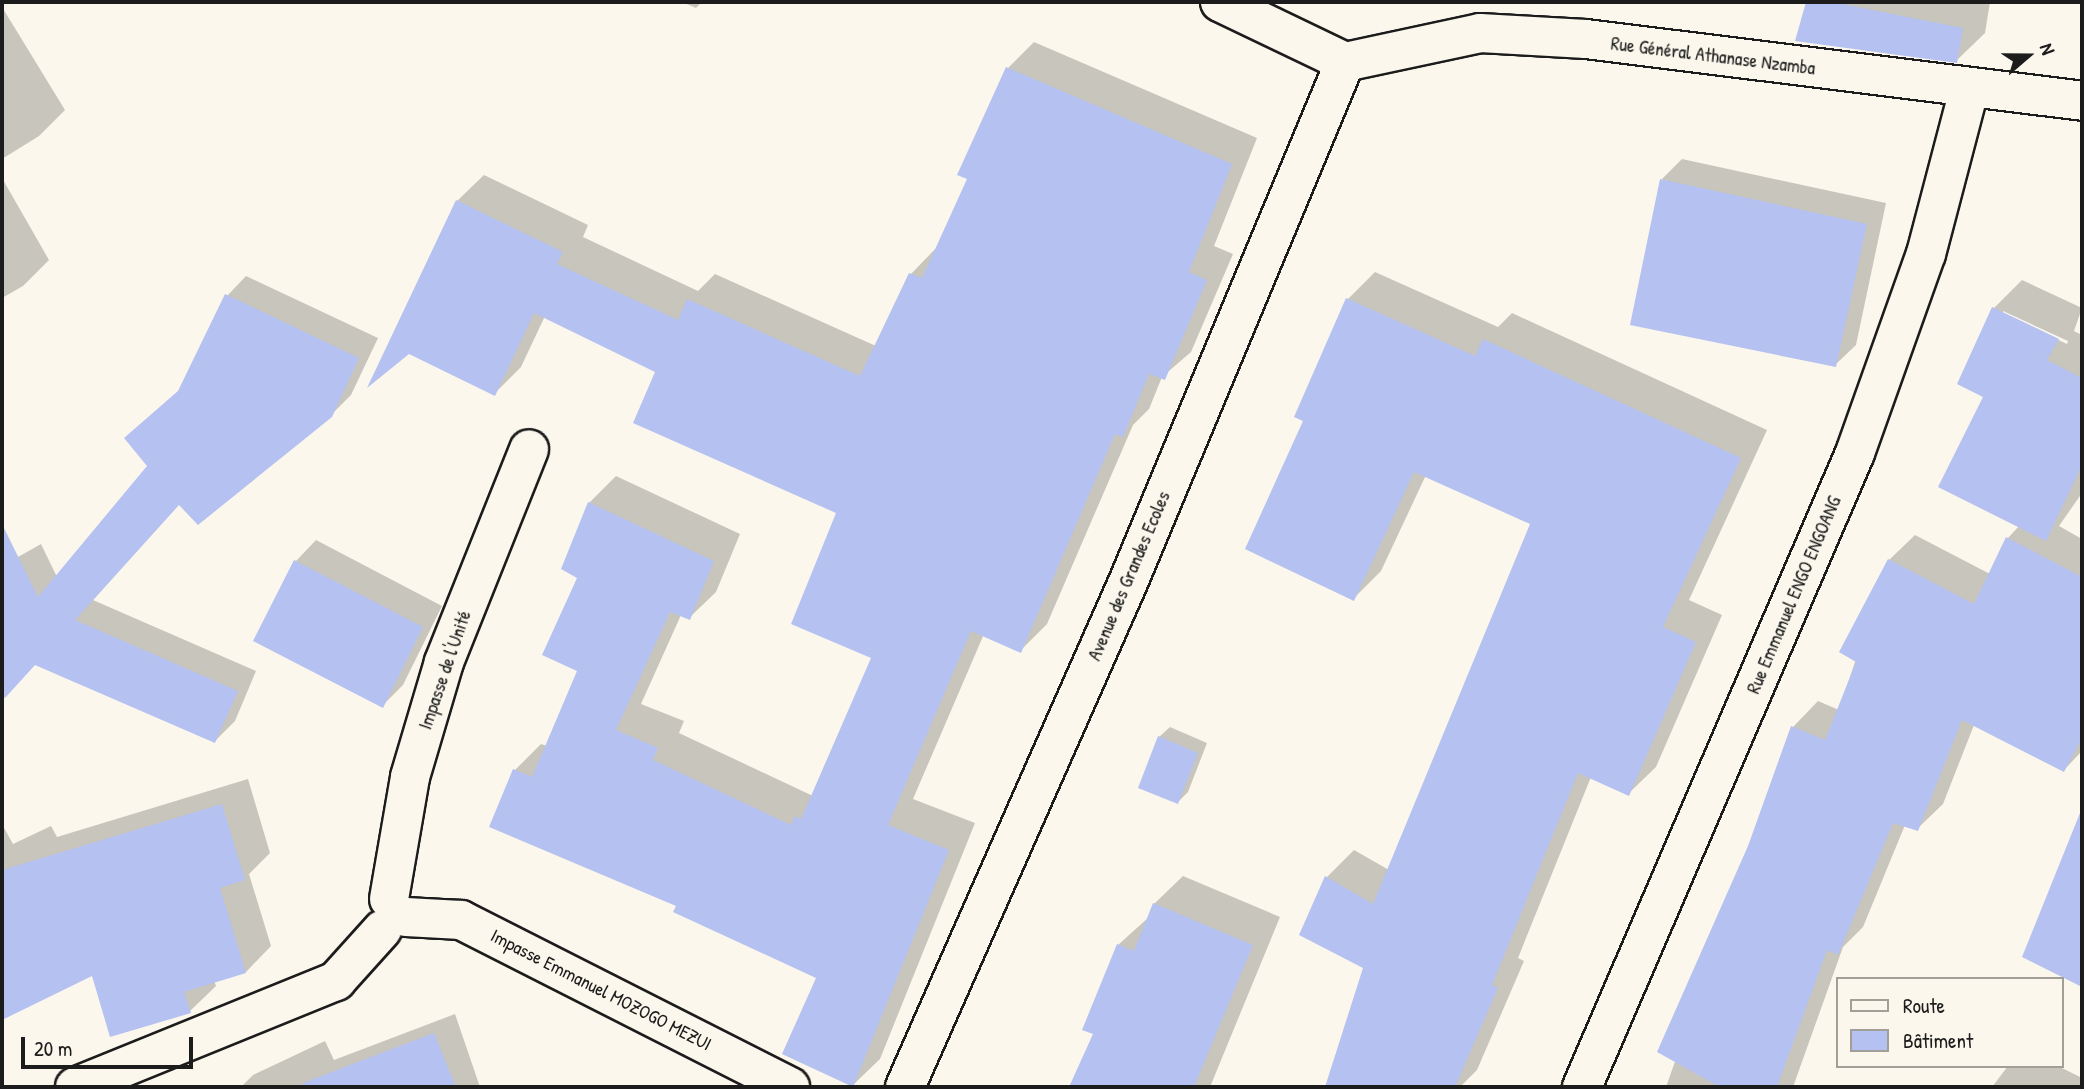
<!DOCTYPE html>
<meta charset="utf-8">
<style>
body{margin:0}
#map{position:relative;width:2084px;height:1089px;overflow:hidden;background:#fbf7ec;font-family:"Patrick Hand",sans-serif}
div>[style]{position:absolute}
.shadow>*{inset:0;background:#0003}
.building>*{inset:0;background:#b4c1f1}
.roads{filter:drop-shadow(2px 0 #1c1c1c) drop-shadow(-2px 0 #1c1c1c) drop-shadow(0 2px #1c1c1c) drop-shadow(0 -2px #1c1c1c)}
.minor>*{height:38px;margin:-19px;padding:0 19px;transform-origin:19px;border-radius:19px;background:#fbf7ec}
span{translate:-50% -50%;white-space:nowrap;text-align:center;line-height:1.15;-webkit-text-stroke:5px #fbf7ec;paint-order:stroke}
.street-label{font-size:19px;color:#1c1c1c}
.frame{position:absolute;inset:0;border:4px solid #1c1c1c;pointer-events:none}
.legend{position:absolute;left:1836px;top:977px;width:228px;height:91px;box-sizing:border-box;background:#fbf7ec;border:2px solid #a29f99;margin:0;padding:9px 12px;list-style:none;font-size:21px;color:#1c1c1c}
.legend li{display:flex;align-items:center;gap:14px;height:35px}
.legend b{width:35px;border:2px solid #a29f99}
.north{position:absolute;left:1993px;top:21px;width:70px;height:70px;-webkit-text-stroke:5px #fbf7ec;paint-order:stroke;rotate:70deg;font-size:19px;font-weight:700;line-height:28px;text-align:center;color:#1c1c1c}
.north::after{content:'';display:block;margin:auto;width:24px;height:32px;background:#1c1c1c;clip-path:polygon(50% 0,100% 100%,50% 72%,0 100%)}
.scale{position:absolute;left:21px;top:1037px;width:172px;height:32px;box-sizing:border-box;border:4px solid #1c1c1c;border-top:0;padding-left:9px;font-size:21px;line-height:24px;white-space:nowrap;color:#1c1c1c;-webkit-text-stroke:5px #fbf7ec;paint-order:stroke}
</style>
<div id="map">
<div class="shadow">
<div style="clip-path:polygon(682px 2px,702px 2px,696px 8px)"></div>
<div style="clip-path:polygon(1808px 2px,1990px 2px,1985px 33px,1956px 61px,1797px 39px)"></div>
<div style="clip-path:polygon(2px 7px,65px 110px,39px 136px,2px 159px)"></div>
<div style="clip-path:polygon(1034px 42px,1257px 138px,1214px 246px,1233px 254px,1191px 352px,1162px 377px,1149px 409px,1133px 425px,1047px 624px,1021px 650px,984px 634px,913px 799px,975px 823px,880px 1059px,853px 1085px,818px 977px,678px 906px,515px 770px,541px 744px,547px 746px,579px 670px,579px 577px,589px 503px,616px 476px,740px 534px,716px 592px,689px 618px,681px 615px,641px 704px,684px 721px,679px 733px,813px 796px,874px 657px,838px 512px,658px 371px,545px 316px,521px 367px,494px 394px,457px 201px,484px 175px,588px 225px,583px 237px,698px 291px,715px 274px,876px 346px,911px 274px,938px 246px,970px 178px,1008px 68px)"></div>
<div style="clip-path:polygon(1682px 159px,1886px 203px,1856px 345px,1835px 365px,1662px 179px)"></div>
<div style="clip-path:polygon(2px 178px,49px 260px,23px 286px,2px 298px)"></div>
<div style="clip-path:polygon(1375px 272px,1498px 327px,1512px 313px,1767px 430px,1689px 600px,1722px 615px,1656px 767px,1628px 794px,1591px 777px,1518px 958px,1524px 961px,1477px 1070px,1460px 1087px,1327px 1086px,1365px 967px,1327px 877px,1354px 850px,1389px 870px,1533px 524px,1426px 475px,1381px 571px,1354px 598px,1305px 420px,1348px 299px)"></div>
<div style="clip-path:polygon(246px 276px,378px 338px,351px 395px,331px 415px,180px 503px,93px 600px,256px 671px,235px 721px,215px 741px,36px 663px,5px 695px,2px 692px,2px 566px,41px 544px,57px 577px,149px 466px,126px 438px,182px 388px,227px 296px)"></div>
<div style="clip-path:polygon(evenodd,2022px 280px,2082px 308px,2074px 331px,2082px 335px,2082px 493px,2059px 526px,2082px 539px,2082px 751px,2064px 770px,1974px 725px,1943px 804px,1917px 829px,1905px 825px,1863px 927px,1843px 947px,1793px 1087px,1666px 1087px,1793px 727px,1818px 701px,1839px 710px,1889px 560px,1915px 535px,1990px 574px,2008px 538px,2019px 526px,1986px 396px,1994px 308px,2022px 280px,2003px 311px,2068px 341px,2067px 344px,2003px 314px,2003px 311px)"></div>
<div style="clip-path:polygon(316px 540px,442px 606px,403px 685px,382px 706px,255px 640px,296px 561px)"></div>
<div style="clip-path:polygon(1170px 727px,1207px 743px,1188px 792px,1178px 802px,1159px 737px)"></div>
<div style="clip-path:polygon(248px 779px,270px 853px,249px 874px,271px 946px,246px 972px,214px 981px,216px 986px,190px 1011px,93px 974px,2px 1018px,2px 824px,13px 844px,51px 826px,57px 837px)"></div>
<div style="clip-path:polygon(2080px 849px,2082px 850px,2082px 985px,2025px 956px)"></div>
<div style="clip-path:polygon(1183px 876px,1280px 917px,1210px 1087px,1071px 1087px,1095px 1034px,1118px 945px,1149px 917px,1154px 904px)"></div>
<div style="clip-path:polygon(455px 1014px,480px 1087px,241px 1087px,253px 1075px,325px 1041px,334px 1060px)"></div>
<div style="clip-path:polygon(2008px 1066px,2058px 1066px,2082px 1078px,2082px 1087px,1992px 1087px)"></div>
</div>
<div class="building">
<div style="clip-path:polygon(1806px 2px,1832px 2px,1963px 28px,1957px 63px,1795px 41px)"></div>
<div style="clip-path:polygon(1006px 67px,1232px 164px,1189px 272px,1207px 280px,1165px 380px,1149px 374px,1123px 437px,1115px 434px,1021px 653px,971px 631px,888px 825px,949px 850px,853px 1087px,782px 1054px,816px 978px,673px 912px,676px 906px,489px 827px,513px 769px,532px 777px,577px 671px,542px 655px,577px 578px,561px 569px,588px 502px,714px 561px,690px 620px,670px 612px,616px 730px,658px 748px,653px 760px,791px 825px,795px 816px,801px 819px,871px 658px,791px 624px,836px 513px,633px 423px,655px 372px,534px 313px,495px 396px,409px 354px,367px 388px,456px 200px,563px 252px,557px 264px,678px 320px,687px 299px,860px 376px,909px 273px,922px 278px,967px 179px,957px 175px)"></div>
<div style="clip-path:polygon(1660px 179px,1867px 224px,1836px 367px,1630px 325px)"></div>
<div style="clip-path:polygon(225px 294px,359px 358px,332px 417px,198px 525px,179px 505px,75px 620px,238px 691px,215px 743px,35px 665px,5px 698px,2px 694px,2px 524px,38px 597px,147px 466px,124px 438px,178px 391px)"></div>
<div style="clip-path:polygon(1346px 298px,1475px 356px,1483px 339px,1741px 458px,1663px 627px,1696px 642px,1629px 796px,1578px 773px,1492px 985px,1498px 988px,1455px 1087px,1325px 1087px,1363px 968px,1299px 935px,1325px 876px,1373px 904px,1530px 524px,1414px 472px,1354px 601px,1245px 549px,1303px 421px,1294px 417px)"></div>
<div style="clip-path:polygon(1992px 307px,2059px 339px,2047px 360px,2082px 378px,2082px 465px,2046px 541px,1938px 487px,1983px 397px,1957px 384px)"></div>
<div style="clip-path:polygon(2006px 537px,2082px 577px,2082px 738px,2064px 772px,1962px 720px,1918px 831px,1893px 823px,1838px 955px,1827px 950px,1777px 1087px,1720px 1087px,1657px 1052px,1748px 846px,1791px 726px,1825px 740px,1856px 662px,1839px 652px,1888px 559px,1974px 604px)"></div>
<div style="clip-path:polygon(294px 560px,423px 627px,383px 708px,253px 641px)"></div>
<div style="clip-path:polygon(1158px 736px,1198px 753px,1178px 804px,1138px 788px)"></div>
<div style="clip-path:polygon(222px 804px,245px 880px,220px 888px,246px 973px,184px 992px,191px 1013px,110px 1037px,92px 976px,2px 1020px,2px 870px)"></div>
<div style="clip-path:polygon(2080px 813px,2082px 813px,2082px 987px,2022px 957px)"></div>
<div style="clip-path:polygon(1153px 903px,1253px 945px,1194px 1087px,1069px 1087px,1093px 1034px,1082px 1030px,1117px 944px,1134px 951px)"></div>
<div style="clip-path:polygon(434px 1033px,456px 1087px,304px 1087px,303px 1083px)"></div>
</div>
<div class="roads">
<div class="minor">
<div style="left:1220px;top:2px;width:139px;rotate:25.6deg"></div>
<div style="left:1345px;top:62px;width:138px;rotate:-12.1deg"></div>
<div style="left:1480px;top:33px;width:106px;rotate:3.2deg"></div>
<div style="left:1586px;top:39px;width:500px;rotate:7.1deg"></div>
<div style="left:389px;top:899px;width:124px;rotate:-80.2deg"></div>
<div style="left:410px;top:777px;width:120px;rotate:-73.5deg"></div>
<div style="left:444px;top:662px;width:229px;rotate:-68.2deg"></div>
<div style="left:406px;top:917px;width:55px;rotate:3.1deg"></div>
<div style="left:461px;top:920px;width:369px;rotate:26.9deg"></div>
<div style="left:75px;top:1087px;width:282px;rotate:-22.1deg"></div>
<div style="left:336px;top:981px;width:69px;rotate:-48deg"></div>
<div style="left:905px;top:1087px;width:554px;rotate:-66.16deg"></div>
<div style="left:1129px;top:580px;width:561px;rotate:-67.36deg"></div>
<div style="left:1582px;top:1087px;width:690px;rotate:-66.7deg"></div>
<div style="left:1855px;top:453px;width:211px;rotate:-70.4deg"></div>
<div style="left:1926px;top:254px;width:170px;rotate:-75.3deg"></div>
</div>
</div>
<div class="street-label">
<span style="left:1713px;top:56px;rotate:7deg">Rue Général Athanase Nzamba</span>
<span style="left:1129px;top:576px;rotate:-67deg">Avenue des Grandes Ecoles</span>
<span style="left:1794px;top:595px;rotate:-67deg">Rue Emmanuel ENGO ENGOANG</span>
<span style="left:445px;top:670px;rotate:-71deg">Impasse de l'Unité</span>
<span style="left:601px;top:990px;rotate:27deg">Impasse Emmanuel MOZOGO MEZUI</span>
</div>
<div class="frame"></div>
<ul class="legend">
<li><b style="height:9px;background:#fbf7ec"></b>Route</li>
<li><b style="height:19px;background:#b4c1f1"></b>Bâtiment</li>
</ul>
<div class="north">N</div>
<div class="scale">20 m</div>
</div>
